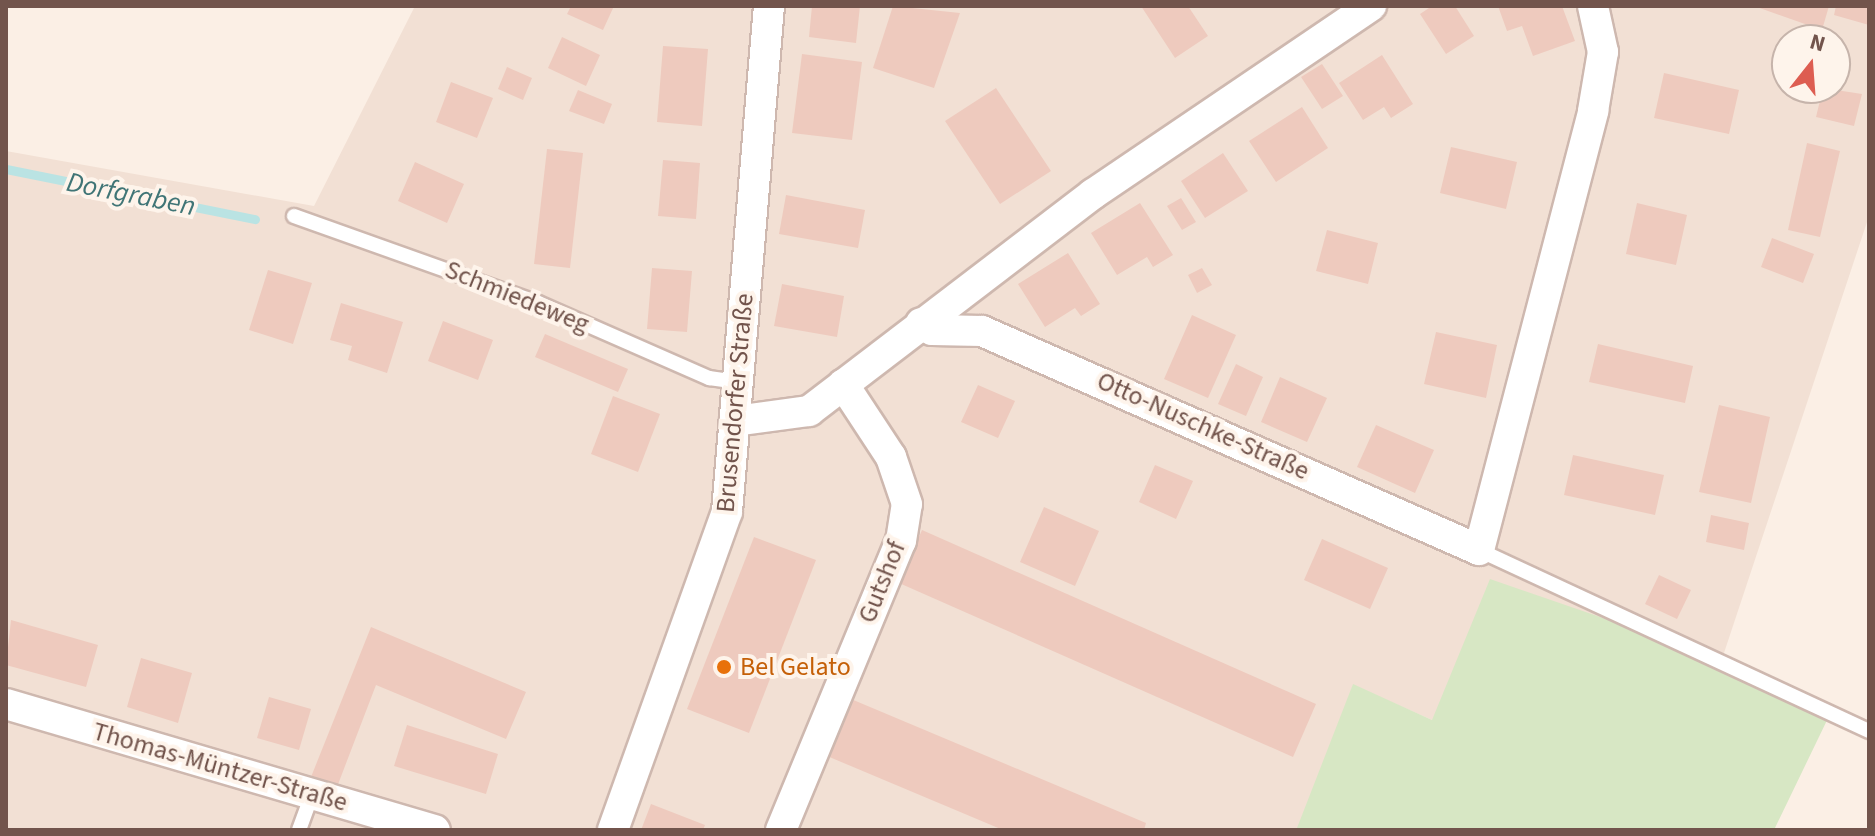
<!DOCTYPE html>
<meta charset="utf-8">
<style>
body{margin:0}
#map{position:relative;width:1875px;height:836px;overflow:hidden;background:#fbefe5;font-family:"Source Sans 3",sans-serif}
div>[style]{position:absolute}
.residential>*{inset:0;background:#f2e0d4}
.green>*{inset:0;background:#d7e7c4}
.stream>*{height:9px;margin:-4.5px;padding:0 4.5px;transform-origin:4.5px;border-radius:4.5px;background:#bae3e3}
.building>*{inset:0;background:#eecabe}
.roads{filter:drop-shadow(2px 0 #ceb8af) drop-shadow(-2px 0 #ceb8af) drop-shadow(0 2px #ceb8af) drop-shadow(0 -2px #ceb8af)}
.service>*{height:14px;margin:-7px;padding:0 7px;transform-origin:7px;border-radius:7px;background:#fff}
.minor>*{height:30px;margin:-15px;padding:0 15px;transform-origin:15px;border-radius:15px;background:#fff}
.dots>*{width:22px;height:22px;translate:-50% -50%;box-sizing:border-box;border:4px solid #fef4eb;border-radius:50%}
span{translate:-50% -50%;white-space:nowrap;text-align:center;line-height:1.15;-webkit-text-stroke:8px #fef4eb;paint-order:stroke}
.street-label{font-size:26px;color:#72544c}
.food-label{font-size:26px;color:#c56008}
.left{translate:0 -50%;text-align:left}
.water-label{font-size:28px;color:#407576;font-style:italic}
.frame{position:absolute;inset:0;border:8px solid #72544c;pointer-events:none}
.north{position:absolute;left:1771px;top:24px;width:80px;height:80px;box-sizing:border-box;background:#fef4eb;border:2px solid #c6b4ab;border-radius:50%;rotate:17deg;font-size:22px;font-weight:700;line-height:32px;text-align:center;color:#72544c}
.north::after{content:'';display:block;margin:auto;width:28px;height:36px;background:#dd5d51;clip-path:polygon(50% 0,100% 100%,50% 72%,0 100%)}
</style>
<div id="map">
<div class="residential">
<div style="clip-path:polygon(evenodd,415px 6px,1869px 6px,1869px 216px,1722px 659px,1432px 720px,1353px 685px,1301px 830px,6px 830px,6px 151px,314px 206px,415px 6px,1787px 40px,1835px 40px,1835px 88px,1787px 88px,1787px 40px)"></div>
</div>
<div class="green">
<div style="clip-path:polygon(1490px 579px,1722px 659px,1831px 712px,1774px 830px,1297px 828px,1353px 684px,1432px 720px)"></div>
</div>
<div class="stream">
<div style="left:6px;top:169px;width:254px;rotate:11.4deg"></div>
</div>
<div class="building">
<div style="clip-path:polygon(571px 6px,614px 6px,603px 30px,567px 14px)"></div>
<div style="clip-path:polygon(812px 6px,860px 6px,856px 43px,809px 37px)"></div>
<div style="clip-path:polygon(893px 6px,960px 13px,934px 88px,873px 68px)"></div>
<div style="clip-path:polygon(1141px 6px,1188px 6px,1208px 36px,1175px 58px)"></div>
<div style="clip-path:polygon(1432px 6px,1455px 6px,1474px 36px,1446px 54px,1420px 14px)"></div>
<div style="clip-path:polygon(1498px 6px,1562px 6px,1575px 41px,1533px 56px,1522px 26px,1507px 31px)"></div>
<div style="clip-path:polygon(1754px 6px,1829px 6px,1822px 30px)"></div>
<div style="clip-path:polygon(1836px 6px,1869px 6px,1869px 25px,1834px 15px)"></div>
<div style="clip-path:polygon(562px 37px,600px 55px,586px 86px,548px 68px)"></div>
<div style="clip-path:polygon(663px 46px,708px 49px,702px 126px,657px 122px)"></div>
<div style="clip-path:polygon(802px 54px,862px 62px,852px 140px,792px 133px)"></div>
<div style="clip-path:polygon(1382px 55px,1413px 104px,1391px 118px,1384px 107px,1363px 120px,1339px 83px)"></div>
<div style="clip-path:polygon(1322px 64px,1343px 96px,1322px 109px,1301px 77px)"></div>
<div style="clip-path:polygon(507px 67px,532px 78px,523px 100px,498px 89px)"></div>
<div style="clip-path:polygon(1664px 73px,1739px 90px,1729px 134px,1654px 118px)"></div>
<div style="clip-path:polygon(451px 82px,493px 98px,477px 138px,436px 122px)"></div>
<div style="clip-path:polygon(996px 88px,1051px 171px,1000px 204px,945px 121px)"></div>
<div style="clip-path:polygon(1823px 88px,1862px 94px,1854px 126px,1816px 117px)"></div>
<div style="clip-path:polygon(578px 90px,612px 104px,604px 124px,569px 111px)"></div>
<div style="clip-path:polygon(1302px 107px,1328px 148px,1276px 182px,1249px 141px)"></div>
<div style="clip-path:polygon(1807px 143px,1840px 151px,1820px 237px,1788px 230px)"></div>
<div style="clip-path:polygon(1451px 147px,1517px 162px,1506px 209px,1440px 193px)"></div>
<div style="clip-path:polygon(547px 149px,583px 153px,570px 268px,534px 264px)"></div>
<div style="clip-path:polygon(1223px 153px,1248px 191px,1205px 218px,1181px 181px)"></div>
<div style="clip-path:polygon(663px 160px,700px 163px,696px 219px,658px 216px)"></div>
<div style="clip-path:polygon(415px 162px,464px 184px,447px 223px,398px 201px)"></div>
<div style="clip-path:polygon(786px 195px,865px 210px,858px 248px,779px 234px)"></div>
<div style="clip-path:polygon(1181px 198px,1196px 222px,1182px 230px,1167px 206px)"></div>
<div style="clip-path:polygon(1140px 203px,1173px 255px,1153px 267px,1147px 257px,1117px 275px,1091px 233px)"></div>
<div style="clip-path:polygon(1637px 203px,1687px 215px,1676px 265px,1626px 254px)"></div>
<div style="clip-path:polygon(1327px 230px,1378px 243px,1368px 284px,1316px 271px)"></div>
<div style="clip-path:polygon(1772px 238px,1814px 254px,1803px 283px,1761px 267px)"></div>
<div style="clip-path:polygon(1068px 253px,1100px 304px,1081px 316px,1075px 308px,1045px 327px,1018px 284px)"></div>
<div style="clip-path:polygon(652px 268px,692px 271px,687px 332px,647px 329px)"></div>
<div style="clip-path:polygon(1202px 268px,1212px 285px,1197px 293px,1188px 275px)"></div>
<div style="clip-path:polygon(268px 270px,312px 283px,293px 344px,249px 330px)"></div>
<div style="clip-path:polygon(782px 284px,844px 296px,837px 337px,774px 326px)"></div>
<div style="clip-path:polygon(341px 303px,403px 322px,387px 373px,348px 360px,352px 346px,330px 340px)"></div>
<div style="clip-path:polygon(1192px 315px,1236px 335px,1208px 398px,1164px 379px)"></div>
<div style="clip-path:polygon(443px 321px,493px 340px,478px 380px,428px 361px)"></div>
<div style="clip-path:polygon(1436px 332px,1497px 345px,1486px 398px,1424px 384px)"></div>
<div style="clip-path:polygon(545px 334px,628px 369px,618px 392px,535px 357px)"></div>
<div style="clip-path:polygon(1598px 344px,1693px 366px,1685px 403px,1589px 382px)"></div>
<div style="clip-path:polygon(1236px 364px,1263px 377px,1246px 416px,1218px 404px)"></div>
<div style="clip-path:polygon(1280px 377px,1327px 398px,1307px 442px,1261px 422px)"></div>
<div style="clip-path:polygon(978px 385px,1015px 401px,998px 438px,961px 422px)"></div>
<div style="clip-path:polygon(613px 396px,660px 414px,638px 472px,591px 454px)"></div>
<div style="clip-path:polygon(1719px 405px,1770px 417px,1751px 503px,1699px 492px)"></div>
<div style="clip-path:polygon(1376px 425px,1434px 450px,1415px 493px,1357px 467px)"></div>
<div style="clip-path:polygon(1573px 455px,1664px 475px,1655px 515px,1564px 495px)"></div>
<div style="clip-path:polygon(1155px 465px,1193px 481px,1176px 519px,1139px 502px)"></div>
<div style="clip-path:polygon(1044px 507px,1099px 531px,1075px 586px,1020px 562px)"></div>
<div style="clip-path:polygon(1711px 515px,1749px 523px,1744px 550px,1706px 542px)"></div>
<div style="clip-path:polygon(922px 530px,1316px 704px,1293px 757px,899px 583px)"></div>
<div style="clip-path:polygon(754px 537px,816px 560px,749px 733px,687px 709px)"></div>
<div style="clip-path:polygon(1322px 539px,1388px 568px,1370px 609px,1304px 580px)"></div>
<div style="clip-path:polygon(1659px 575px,1691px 590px,1677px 619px,1645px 604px)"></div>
<div style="clip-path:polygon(11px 620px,98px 645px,86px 687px,6px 665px)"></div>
<div style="clip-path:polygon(371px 627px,526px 692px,506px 739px,376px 685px,337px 787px,311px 777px)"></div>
<div style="clip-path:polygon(141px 658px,192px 673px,178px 723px,127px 707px)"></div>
<div style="clip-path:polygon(269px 697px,311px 709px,299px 750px,257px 738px)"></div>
<div style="clip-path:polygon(851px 699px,1146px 823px,1144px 830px,1003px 830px,827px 756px)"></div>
<div style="clip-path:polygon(407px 725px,498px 754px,486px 794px,394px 766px)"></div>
<div style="clip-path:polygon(651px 804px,705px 825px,703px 830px,641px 830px)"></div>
</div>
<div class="roads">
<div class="service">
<div style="left:294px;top:216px;width:259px;rotate:19.6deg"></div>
<div style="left:538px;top:303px;width:187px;rotate:23.7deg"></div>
<div style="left:709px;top:378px;width:28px;rotate:8deg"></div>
<div style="left:1479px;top:550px;width:430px;rotate:24.9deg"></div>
<div style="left:299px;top:830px;width:38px;rotate:-70deg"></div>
</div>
<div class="minor">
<div style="left:921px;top:323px;width:13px;rotate:32deg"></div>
<div style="left:932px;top:330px;width:50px;rotate:1.1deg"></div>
<div style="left:982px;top:331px;width:543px;rotate:23.78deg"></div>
<div style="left:1479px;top:550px;width:454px;rotate:-75.4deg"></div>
<div style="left:1593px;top:111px;width:60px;rotate:-80.4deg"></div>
<div style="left:1603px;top:52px;width:47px;rotate:-102.3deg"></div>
<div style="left:735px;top:421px;width:75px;rotate:-7.7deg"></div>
<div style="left:809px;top:411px;width:357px;rotate:-37.4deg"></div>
<div style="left:1093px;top:194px;width:336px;rotate:-34.1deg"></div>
<div style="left:6px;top:704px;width:447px;rotate:16.4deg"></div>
<div style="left:613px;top:830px;width:338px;rotate:-70.3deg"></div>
<div style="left:727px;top:512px;width:508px;rotate:-85.26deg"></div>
<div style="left:781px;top:830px;width:313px;rotate:-67.5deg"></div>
<div style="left:901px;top:541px;width:37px;rotate:-81deg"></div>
<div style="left:907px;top:504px;width:50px;rotate:-108.8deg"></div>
<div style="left:891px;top:457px;width:87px;rotate:-123.3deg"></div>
</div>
</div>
<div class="dots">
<div style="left:724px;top:667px;background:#e8710a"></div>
</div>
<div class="street-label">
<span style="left:517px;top:297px;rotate:22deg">Schmiedeweg</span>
<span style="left:735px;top:403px;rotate:-85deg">Brusendorfer Straße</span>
<span style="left:1203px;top:426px;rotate:24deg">Otto-Nuschke-Straße</span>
<span style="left:882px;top:582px;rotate:-68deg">Gutshof</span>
<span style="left:220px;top:767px;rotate:16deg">Thomas-Müntzer-Straße</span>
</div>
<div class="food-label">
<span class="left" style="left:740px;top:667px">Bel Gelato</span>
</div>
<div class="water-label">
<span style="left:131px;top:194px;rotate:11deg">Dorfgraben</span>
</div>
<div class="frame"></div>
<div class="north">N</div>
</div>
